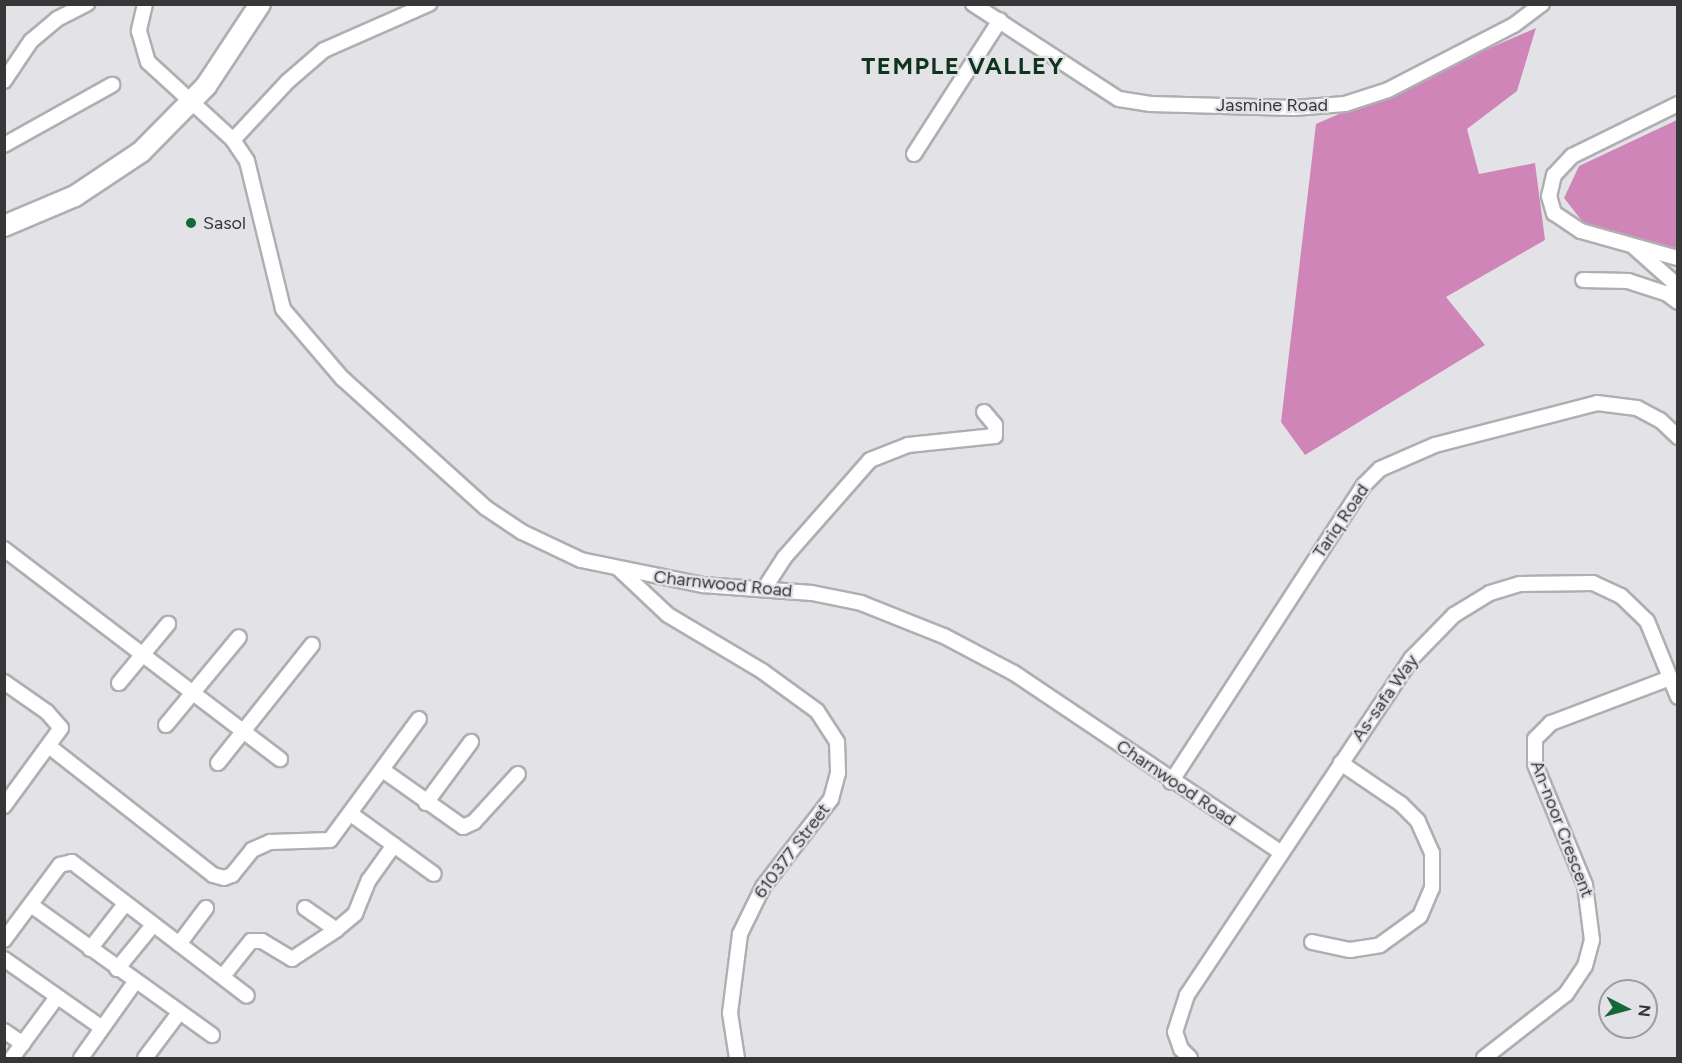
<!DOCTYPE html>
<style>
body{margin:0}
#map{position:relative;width:1682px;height:1063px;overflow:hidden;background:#e3e3e7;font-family:Figtree,sans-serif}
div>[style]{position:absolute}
.forest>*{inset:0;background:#d085b8}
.roads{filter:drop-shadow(2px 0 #afafb3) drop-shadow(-2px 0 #afafb3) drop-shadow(0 2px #afafb3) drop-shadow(0 -2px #afafb3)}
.minor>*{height:14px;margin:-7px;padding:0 7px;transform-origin:7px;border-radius:7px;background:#fff}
.secondary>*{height:20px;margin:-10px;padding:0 10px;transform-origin:10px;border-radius:10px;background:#fff}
.dots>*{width:16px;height:16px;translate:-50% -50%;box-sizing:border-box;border:3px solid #e3e3e7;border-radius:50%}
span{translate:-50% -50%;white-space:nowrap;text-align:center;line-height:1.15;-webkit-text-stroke:4.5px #e3e3e7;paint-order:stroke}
.street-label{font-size:18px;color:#373738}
.poi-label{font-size:18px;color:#373738}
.left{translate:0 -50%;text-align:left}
.district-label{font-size:24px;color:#0f341d;font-weight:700;letter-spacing:1.5px}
.frame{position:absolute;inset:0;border:6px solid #373738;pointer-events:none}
.north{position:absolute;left:1598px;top:979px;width:60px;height:60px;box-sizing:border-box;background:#e3e3e7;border:2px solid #9e9ea1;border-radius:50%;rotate:96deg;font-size:16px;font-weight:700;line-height:24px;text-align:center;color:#373738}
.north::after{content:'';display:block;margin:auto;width:21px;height:27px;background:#166839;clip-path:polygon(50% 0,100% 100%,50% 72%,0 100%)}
</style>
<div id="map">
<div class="forest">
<div style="clip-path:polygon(1536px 28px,1517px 91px,1467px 129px,1479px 174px,1535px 163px,1545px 240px,1446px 297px,1485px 345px,1305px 455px,1281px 422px,1316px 124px)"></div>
<div style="clip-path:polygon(1677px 120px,1677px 249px,1593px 235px,1564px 198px,1579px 166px)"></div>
</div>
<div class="roads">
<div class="minor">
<div style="left:145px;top:4px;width:28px;rotate:103deg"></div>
<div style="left:139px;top:31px;width:32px;rotate:74deg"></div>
<div style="left:148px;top:62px;width:115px;rotate:42.5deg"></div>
<div style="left:233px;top:140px;width:25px;rotate:56deg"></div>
<div style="left:247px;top:161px;width:152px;rotate:76.3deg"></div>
<div style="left:283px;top:309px;width:91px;rotate:49.5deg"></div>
<div style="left:342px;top:378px;width:194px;rotate:42.1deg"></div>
<div style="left:486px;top:508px;width:43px;rotate:33.7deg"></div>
<div style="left:522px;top:532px;width:65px;rotate:25.4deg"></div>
<div style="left:581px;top:560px;width:125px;rotate:11.6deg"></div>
<div style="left:703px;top:585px;width:109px;rotate:4.2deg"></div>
<div style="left:812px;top:593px;width:50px;rotate:11.5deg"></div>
<div style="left:861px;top:603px;width:89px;rotate:21.7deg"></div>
<div style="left:944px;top:636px;width:79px;rotate:27.9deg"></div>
<div style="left:1014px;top:673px;width:321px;rotate:33.9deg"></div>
<div style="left:973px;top:4px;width:174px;rotate:33.1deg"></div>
<div style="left:1119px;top:99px;width:32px;rotate:9deg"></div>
<div style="left:1151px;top:104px;width:143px;rotate:1.6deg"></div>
<div style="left:1294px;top:108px;width:51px;rotate:-4.5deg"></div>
<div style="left:1345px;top:104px;width:45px;rotate:-18deg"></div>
<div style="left:1388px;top:90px;width:142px;rotate:-27.3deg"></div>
<div style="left:1514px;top:25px;width:35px;rotate:-37deg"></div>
<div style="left:4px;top:81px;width:48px;rotate:-56deg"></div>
<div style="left:31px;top:41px;width:34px;rotate:-40deg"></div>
<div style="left:57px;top:19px;width:34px;rotate:-27deg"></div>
<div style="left:1678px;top:104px;width:118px;rotate:153.9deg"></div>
<div style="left:1572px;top:156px;width:26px;rotate:133deg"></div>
<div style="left:1554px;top:175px;width:22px;rotate:103deg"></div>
<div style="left:1549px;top:196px;width:18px;rotate:74deg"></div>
<div style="left:1554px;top:213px;width:32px;rotate:34deg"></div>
<div style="left:1581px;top:231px;width:101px;rotate:15.6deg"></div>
<div style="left:233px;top:140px;width:79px;rotate:-47deg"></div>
<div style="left:287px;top:82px;width:49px;rotate:-40.9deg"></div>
<div style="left:324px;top:50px;width:115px;rotate:-23.7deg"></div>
<div style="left:4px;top:145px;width:124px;rotate:-29.1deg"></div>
<div style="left:914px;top:154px;width:159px;rotate:-57.3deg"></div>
<div style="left:1634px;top:247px;width:59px;rotate:41.6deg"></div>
<div style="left:1583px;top:280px;width:45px;rotate:1.3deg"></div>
<div style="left:1628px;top:281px;width:40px;rotate:18deg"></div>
<div style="left:1666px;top:293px;width:15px;rotate:37deg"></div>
<div style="left:4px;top:549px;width:347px;rotate:37.3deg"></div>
<div style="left:619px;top:569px;width:67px;rotate:43.2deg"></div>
<div style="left:668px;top:615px;width:109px;rotate:30.8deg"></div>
<div style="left:762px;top:671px;width:68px;rotate:36deg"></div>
<div style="left:817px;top:711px;width:37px;rotate:57deg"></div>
<div style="left:837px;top:742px;width:31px;rotate:88deg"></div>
<div style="left:838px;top:773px;width:27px;rotate:105deg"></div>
<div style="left:831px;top:799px;width:111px;rotate:127.7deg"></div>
<div style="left:763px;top:887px;width:52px;rotate:116.1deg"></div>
<div style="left:740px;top:934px;width:80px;rotate:97.2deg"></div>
<div style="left:730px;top:1013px;width:46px;rotate:81.2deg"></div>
<div style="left:764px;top:589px;width:37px;rotate:-57deg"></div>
<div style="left:784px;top:558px;width:130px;rotate:-48.7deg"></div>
<div style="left:870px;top:460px;width:41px;rotate:-21.5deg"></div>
<div style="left:908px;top:445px;width:87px;rotate:-5.9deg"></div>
<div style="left:995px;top:436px;width:11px;rotate:-90deg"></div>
<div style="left:995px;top:425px;width:17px;rotate:-130deg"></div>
<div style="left:4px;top:682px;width:52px;rotate:34.9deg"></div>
<div style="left:47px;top:712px;width:21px;rotate:49deg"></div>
<div style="left:61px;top:728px;width:97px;rotate:126.2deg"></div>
<div style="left:119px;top:683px;width:77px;rotate:-50.3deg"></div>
<div style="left:166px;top:725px;width:114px;rotate:-50.3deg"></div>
<div style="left:50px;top:747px;width:207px;rotate:38.1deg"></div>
<div style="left:213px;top:875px;width:11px;rotate:15deg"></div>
<div style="left:224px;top:878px;width:9px;rotate:-21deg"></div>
<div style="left:232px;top:875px;width:32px;rotate:-51deg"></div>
<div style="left:252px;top:850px;width:20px;rotate:-24deg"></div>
<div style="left:270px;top:842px;width:60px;rotate:-1.9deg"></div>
<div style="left:330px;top:840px;width:150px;rotate:-53.7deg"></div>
<div style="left:218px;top:763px;width:151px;rotate:-51.5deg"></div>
<div style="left:384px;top:771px;width:97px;rotate:35.3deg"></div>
<div style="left:463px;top:827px;width:12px;rotate:-24deg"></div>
<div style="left:474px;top:822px;width:65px;rotate:-47.5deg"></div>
<div style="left:1171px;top:782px;width:354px;rotate:-57deg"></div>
<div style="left:1364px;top:485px;width:23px;rotate:-45deg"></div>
<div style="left:1380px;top:469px;width:60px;rotate:-23.6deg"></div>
<div style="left:1435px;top:445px;width:167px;rotate:-14.5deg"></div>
<div style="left:1597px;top:403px;width:40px;rotate:7.1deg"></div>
<div style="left:1637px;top:408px;width:26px;rotate:28deg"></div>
<div style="left:1660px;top:420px;width:25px;rotate:43deg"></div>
<div style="left:426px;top:803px;width:76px;rotate:-53.6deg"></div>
<div style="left:351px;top:814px;width:102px;rotate:35.9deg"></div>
<div style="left:31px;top:905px;width:223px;rotate:35.7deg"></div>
<div style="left:305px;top:908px;width:38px;rotate:35deg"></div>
<div style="left:4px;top:940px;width:94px;rotate:-53.3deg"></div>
<div style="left:60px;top:865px;width:12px;rotate:-14deg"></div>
<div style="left:72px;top:862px;width:220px;rotate:37.4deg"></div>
<div style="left:1312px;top:942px;width:39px;rotate:12deg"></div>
<div style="left:1350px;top:950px;width:30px;rotate:-9deg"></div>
<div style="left:1380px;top:945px;width:49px;rotate:-35.9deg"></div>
<div style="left:1420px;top:916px;width:30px;rotate:-67deg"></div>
<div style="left:1432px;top:888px;width:35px;rotate:-90deg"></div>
<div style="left:1432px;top:853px;width:35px;rotate:-114deg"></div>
<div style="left:1418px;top:821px;width:24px;rotate:-135deg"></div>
<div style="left:1401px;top:804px;width:73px;rotate:-145.7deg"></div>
<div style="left:179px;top:944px;width:45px;rotate:-53.1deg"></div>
<div style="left:90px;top:949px;width:57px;rotate:-52.1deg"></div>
<div style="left:4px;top:959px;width:120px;rotate:35.1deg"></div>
<div style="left:117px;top:969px;width:57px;rotate:-50.7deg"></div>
<div style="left:223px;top:976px;width:45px;rotate:-51.3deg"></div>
<div style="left:251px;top:941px;width:11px"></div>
<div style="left:262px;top:941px;width:35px;rotate:31deg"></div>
<div style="left:292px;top:959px;width:53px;rotate:-33.4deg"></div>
<div style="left:336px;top:930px;width:25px;rotate:-40deg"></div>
<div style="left:355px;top:914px;width:37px;rotate:-68deg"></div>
<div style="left:369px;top:880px;width:43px;rotate:-54.5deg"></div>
<div style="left:4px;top:1031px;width:23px;rotate:34deg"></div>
<div style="left:12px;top:1058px;width:76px;rotate:-53.6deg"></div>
<div style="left:81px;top:1058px;width:93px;rotate:-54.6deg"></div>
<div style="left:145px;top:1058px;width:56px;rotate:-52.9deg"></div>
<div style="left:1190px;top:1058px;width:13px;rotate:-135deg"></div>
<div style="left:1181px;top:1049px;width:18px;rotate:-109deg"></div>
<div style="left:1175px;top:1032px;width:39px;rotate:-72deg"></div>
<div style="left:1187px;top:995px;width:404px;rotate:-56.3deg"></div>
<div style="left:1411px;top:659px;width:62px;rotate:-45.7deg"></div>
<div style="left:1454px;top:615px;width:42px;rotate:-31.4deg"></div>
<div style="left:1490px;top:593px;width:31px;rotate:-17deg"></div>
<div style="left:1520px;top:584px;width:73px;rotate:-0.8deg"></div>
<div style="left:1593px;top:583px;width:31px;rotate:25deg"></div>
<div style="left:1621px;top:596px;width:36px;rotate:44deg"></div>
<div style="left:1647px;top:621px;width:82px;rotate:67.8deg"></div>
<div style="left:1484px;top:1058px;width:104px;rotate:-38deg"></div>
<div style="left:1566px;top:994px;width:34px;rotate:-56deg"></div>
<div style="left:1585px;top:966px;width:27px;rotate:-75deg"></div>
<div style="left:1592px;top:940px;width:55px;rotate:-97.3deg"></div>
<div style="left:1585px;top:885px;width:131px;rotate:-112.5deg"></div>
<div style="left:1535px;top:764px;width:25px;rotate:-90deg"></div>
<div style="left:1535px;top:739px;width:23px;rotate:-45deg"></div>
<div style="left:1551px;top:723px;width:127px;rotate:-20.7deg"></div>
</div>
<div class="secondary">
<div style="left:4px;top:226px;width:77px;rotate:-22.9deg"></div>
<div style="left:75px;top:196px;width:79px;rotate:-33.7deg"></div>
<div style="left:141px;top:152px;width:93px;rotate:-45.4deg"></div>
<div style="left:206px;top:86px;width:98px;rotate:-56.6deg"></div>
</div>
</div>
<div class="dots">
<div style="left:191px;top:223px;background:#166839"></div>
</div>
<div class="street-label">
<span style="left:1272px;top:105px">Jasmine Road</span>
<span style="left:1341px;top:521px;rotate:-56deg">Tariq Road</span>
<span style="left:723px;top:584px;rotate:6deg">Charnwood Road</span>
<span style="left:1385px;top:698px;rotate:-55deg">As-safa Way</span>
<span style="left:1176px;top:783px;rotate:34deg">Charnwood Road</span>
<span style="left:1562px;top:829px;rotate:69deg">An-noor Crescent</span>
<span style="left:792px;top:851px;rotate:-53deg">610377 Street</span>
</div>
<div class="poi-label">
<span class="left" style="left:203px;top:223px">Sasol</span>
</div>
<div class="district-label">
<span style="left:963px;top:66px">TEMPLE VALLEY</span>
</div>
<div class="frame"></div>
<div class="north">N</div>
</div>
